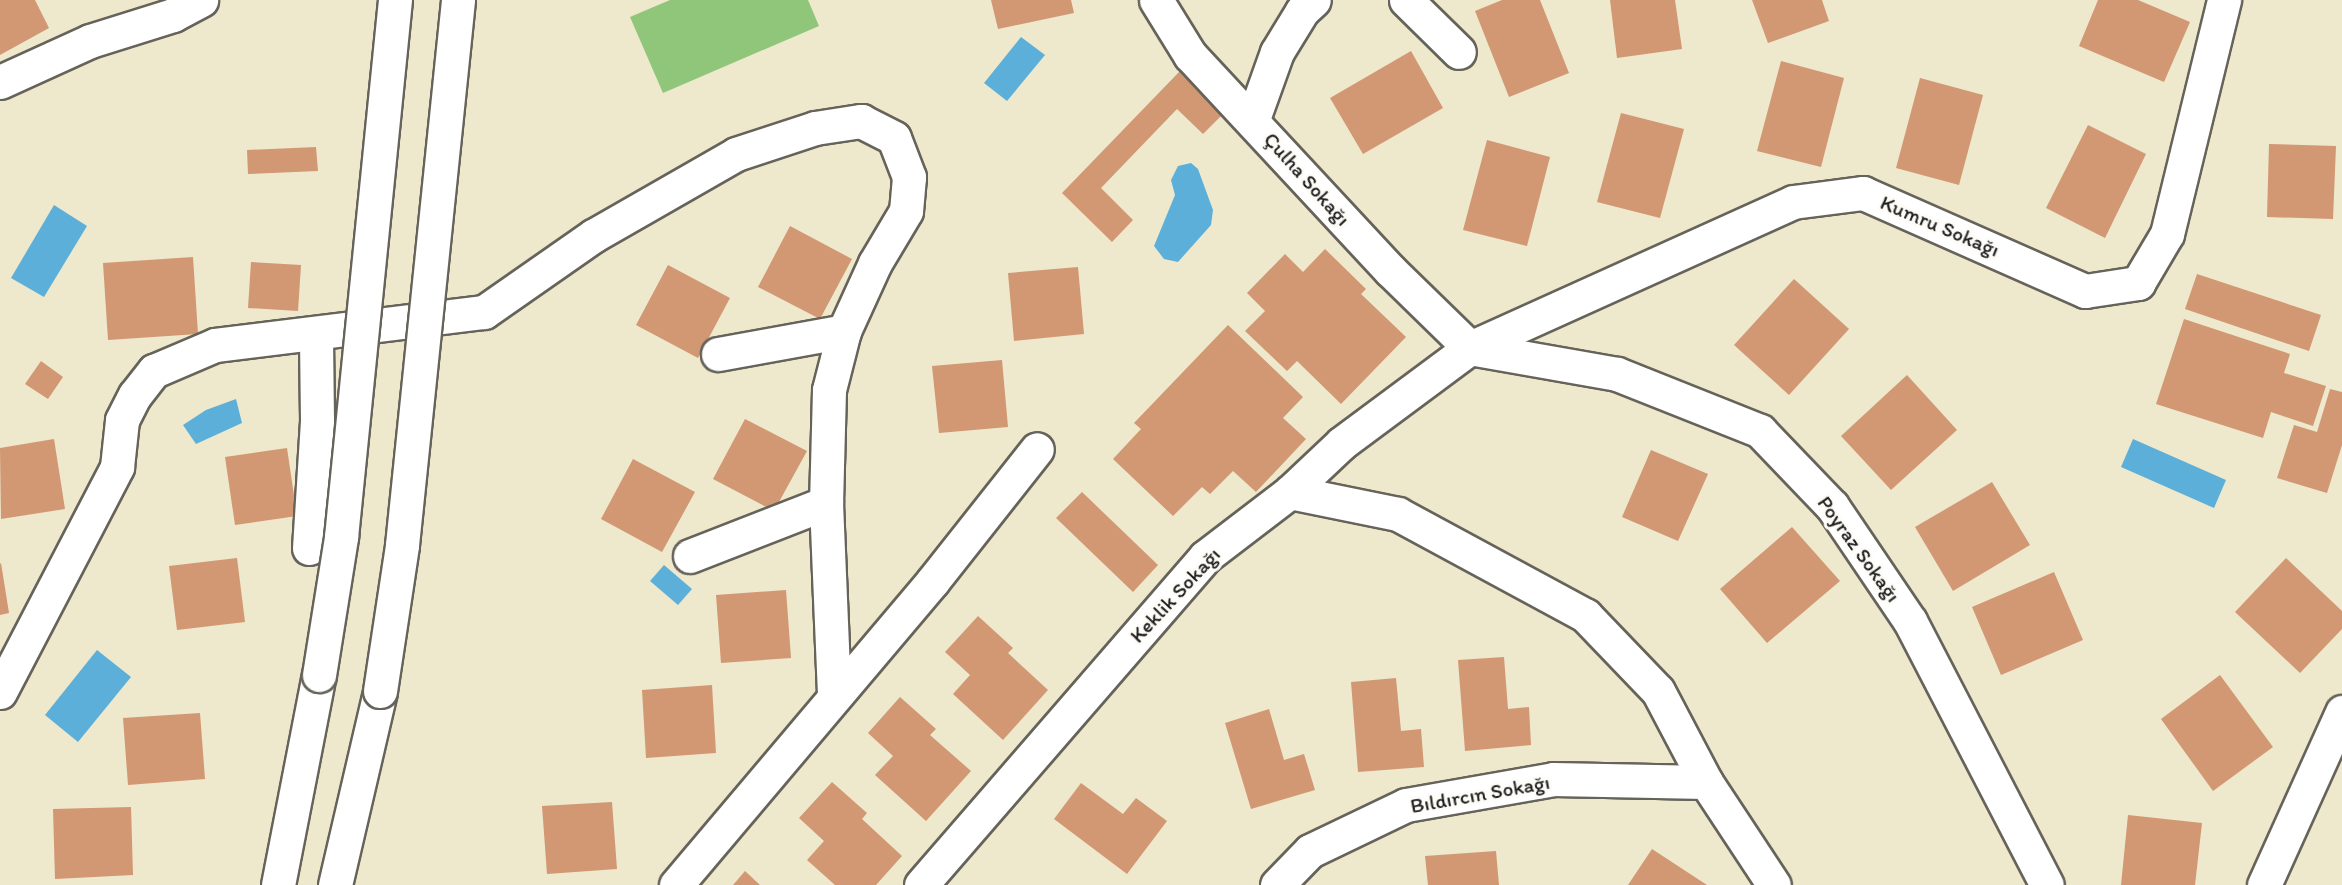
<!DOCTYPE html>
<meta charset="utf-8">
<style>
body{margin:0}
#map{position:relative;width:2342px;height:885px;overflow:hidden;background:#eee8cd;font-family:Itim,sans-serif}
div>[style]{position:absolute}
.green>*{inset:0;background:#8fc67a}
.water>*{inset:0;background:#5cafd8}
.building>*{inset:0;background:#d29773}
.roads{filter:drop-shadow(2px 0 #66635a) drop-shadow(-2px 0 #66635a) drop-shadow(0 2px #66635a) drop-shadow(0 -2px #66635a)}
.minor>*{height:33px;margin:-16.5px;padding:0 16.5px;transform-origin:16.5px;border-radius:16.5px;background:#fff}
.trunk>*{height:33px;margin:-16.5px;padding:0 16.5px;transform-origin:16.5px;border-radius:16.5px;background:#fff}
.bridges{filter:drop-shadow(2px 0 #66635a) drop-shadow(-2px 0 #66635a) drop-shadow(0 2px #66635a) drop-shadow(0 -2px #66635a)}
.trunk-bridge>*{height:33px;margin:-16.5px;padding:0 16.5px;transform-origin:16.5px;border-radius:16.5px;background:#fff}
span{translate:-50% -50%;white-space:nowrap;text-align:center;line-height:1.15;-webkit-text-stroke:6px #fdfcf7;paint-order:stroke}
.street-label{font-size:21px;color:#1c1c1c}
</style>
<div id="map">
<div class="green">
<div style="clip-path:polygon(670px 0,808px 0,819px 26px,663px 93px,630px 17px)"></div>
</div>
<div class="water">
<div style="clip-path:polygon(1021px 37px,1045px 55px,1007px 101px,984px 83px)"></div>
<div style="clip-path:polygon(1191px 163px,1198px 169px,1213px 210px,1211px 225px,1178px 262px,1164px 259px,1154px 246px,1175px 195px,1171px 180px,1178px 166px)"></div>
<div style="clip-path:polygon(54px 205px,87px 226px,44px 297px,11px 278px)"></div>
<div style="clip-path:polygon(236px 399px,242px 423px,196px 444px,183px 425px,206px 410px)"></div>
<div style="clip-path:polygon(2133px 439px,2226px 480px,2214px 508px,2121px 467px)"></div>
<div style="clip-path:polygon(664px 565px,692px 589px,678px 605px,650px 581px)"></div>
<div style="clip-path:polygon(97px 650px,131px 677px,78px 742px,45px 715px)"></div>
</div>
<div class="building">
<div style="clip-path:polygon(0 0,35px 0,49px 28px,0 55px)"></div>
<div style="clip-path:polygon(991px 0,1071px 0,1074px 13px,998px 29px)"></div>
<div style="clip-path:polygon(1502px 0,1540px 0,1569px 73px,1509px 97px,1475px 11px)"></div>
<div style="clip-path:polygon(1610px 0,1675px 0,1682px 49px,1617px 58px)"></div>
<div style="clip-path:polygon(1752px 0,1822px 0,1829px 21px,1768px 43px)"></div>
<div style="clip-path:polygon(2098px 0,2138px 0,2190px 22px,2164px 82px,2079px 46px)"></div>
<div style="clip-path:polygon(1411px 51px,1443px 108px,1363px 154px,1330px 98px)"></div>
<div style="clip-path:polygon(1781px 61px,1844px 78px,1821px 167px,1757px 151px)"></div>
<div style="clip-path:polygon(1180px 71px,1223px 114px,1203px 134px,1177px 109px,1101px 188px,1133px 220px,1112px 242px,1062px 193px)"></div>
<div style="clip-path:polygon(1920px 78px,1983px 95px,1959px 185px,1896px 168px)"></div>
<div style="clip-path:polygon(1621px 113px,1684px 129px,1660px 218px,1597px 202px)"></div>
<div style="clip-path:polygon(2088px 125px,2146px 154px,2105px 238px,2046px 208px)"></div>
<div style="clip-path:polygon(1487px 140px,1550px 157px,1527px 246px,1463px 230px)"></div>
<div style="clip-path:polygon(2269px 144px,2336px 146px,2333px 219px,2267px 217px)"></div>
<div style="clip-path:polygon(316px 147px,318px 171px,248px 174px,247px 150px)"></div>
<div style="clip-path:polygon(790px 226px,852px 259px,820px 319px,758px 287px)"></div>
<div style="clip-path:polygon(1325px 249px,1366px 289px,1361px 294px,1406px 337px,1341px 404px,1297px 361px,1287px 371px,1245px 331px,1265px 311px,1247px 293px,1285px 254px,1303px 272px)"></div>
<div style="clip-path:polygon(193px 257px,198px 334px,108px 340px,103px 263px)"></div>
<div style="clip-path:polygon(251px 262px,301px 265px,298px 311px,248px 308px)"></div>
<div style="clip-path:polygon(668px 265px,730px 298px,698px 358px,636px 325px)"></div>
<div style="clip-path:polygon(1078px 267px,1084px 334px,1014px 341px,1008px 273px)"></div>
<div style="clip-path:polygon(2197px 274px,2321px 315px,2309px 351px,2185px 309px)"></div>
<div style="clip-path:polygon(1794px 279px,1849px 329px,1789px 395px,1734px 345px)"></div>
<div style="clip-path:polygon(2184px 319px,2290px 354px,2284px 373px,2326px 386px,2313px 426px,2271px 412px,2263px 438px,2156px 404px)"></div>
<div style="clip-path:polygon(1228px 325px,1303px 397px,1283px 418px,1306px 439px,1256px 492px,1233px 471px,1210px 494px,1202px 487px,1173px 516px,1113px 459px,1141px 429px,1134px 423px)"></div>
<div style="clip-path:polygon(1002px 360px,1008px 427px,939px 433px,932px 366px)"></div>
<div style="clip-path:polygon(41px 361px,63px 377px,48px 399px,25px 384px)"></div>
<div style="clip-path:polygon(1907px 375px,1957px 430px,1891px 490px,1841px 436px)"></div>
<div style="clip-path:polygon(2330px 389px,2342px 392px,2342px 445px,2327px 493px,2277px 478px,2294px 425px,2317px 432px)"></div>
<div style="clip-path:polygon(745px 419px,807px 451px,774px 511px,713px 479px)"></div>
<div style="clip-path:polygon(54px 439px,65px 509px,1px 519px,0 448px)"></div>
<div style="clip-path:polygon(287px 448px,297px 516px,235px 525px,225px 457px)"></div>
<div style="clip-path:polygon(1651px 450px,1708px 474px,1678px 541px,1622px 517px)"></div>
<div style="clip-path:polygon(633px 459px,695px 492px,662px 552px,601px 519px)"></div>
<div style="clip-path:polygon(1992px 482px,2030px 545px,1953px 591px,1915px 527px)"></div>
<div style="clip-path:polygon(1082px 492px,1158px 565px,1133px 592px,1056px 518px)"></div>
<div style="clip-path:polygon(1792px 527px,1840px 581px,1767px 643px,1720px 589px)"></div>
<div style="clip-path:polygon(237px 558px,245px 622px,177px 630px,169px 566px)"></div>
<div style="clip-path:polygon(2286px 558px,2342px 611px,2342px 629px,2300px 673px,2235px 612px)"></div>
<div style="clip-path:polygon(1px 563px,9px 613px,0 615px,0 564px)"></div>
<div style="clip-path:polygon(2054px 572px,2083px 640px,2001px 675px,1972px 607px)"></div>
<div style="clip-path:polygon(786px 590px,791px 658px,721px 663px,716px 595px)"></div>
<div style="clip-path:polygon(978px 616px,1013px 648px,1008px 653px,1048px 690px,1003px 740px,953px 694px,970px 675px,945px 652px)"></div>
<div style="clip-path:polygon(1504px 657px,1508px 709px,1529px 707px,1531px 745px,1465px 751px,1458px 660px)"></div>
<div style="clip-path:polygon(2220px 675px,2273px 747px,2213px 791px,2161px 719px)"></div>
<div style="clip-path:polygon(1396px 678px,1401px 731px,1421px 729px,1424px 767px,1358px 772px,1351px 682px)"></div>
<div style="clip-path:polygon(712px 685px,716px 753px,646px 758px,642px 690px)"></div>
<div style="clip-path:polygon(900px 697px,936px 729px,930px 735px,971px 771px,926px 821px,875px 775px,893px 756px,868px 733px)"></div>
<div style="clip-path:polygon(1269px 709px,1284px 760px,1304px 754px,1315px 790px,1251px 809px,1225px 723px)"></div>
<div style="clip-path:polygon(200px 713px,205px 779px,128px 785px,123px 718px)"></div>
<div style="clip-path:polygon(832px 782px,867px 813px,862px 819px,902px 856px,876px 885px,835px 885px,807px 860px,824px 841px,799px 818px)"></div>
<div style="clip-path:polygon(1081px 783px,1123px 814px,1136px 798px,1167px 821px,1127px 874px,1054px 819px)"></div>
<div style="clip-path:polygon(612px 802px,617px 869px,547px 874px,542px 806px)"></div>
<div style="clip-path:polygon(131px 807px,133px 875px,55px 879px,53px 809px)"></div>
<div style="clip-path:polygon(2128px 815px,2202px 823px,2195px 885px,2121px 885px)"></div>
<div style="clip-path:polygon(1652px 849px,1707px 885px,1628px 885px)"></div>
<div style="clip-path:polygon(1496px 851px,1499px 885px,1428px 885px,1425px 856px)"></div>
<div style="clip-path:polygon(745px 871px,760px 885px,733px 885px)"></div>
</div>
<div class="roads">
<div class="minor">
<div style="left:1156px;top:0;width:65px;rotate:58.3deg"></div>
<div style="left:1190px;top:55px;width:295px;rotate:47.1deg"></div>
<div style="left:1391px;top:271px;width:110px;rotate:44.3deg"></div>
<div style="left:1406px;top:0;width:74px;rotate:44.5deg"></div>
<div style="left:0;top:82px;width:99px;rotate:-24.5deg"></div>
<div style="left:90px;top:41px;width:87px;rotate:-17.4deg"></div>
<div style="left:173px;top:15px;width:32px;rotate:-28deg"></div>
<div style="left:1253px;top:119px;width:71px;rotate:-70.3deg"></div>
<div style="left:1277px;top:52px;width:48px;rotate:-58.6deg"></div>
<div style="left:1302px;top:11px;width:16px;rotate:-43deg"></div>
<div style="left:1470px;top:348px;width:149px;rotate:10deg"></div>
<div style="left:1617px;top:374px;width:154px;rotate:21.7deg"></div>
<div style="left:1760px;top:431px;width:104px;rotate:46.2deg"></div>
<div style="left:1832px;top:506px;width:139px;rotate:55.9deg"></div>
<div style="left:1910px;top:621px;width:297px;rotate:62.6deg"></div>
<div style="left:718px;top:354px;width:128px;rotate:-10.3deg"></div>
<div style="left:1290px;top:492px;width:110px;rotate:11.5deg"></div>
<div style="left:1398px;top:514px;width:213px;rotate:28.4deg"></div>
<div style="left:1585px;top:615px;width:105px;rotate:46.2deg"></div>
<div style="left:1658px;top:691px;width:103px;rotate:62.2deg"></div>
<div style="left:1706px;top:782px;width:123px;rotate:56.6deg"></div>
<div style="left:309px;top:548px;width:128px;rotate:-86.4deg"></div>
<div style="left:317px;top:420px;width:86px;rotate:-90.7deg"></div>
<div style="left:690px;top:556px;width:146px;rotate:-21.3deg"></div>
<div style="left:0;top:692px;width:254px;rotate:-62.5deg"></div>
<div style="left:117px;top:467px;width:47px;rotate:-83.9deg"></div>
<div style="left:122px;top:420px;width:28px;rotate:-63deg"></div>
<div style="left:135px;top:395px;width:31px;rotate:-52deg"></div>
<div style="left:154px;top:371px;width:66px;rotate:-23.1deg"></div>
<div style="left:215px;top:345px;width:271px;rotate:-7deg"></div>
<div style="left:484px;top:312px;width:133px;rotate:-34.9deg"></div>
<div style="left:593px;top:236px;width:165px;rotate:-29.8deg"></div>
<div style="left:736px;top:154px;width:83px;rotate:-18.2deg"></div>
<div style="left:815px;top:128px;width:47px;rotate:-8.7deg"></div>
<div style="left:861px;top:121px;width:37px;rotate:27deg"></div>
<div style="left:894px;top:138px;width:42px;rotate:69deg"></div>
<div style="left:909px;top:177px;width:34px;rotate:95deg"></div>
<div style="left:906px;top:211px;width:61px;rotate:120.8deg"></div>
<div style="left:875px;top:263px;width:75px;rotate:114.5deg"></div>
<div style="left:844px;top:331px;width:61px;rotate:104.3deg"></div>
<div style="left:829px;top:390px;width:113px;rotate:91.5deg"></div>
<div style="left:826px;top:503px;width:192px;rotate:87.6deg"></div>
<div style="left:676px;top:885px;width:397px;rotate:-49.8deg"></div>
<div style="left:932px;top:582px;width:169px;rotate:-51.7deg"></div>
<div style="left:921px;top:885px;width:434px;rotate:-49.1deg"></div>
<div style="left:1205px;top:557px;width:107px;rotate:-37.4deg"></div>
<div style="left:1290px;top:492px;width:71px;rotate:-43.3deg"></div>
<div style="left:1342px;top:443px;width:159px;rotate:-36.6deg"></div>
<div style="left:1470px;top:348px;width:354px;rotate:-24.3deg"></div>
<div style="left:1793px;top:202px;width:71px;rotate:-7.3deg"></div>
<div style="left:1863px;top:193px;width:243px;rotate:23.8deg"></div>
<div style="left:2085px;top:291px;width:54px;rotate:-8.6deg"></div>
<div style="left:2138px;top:283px;width:57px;rotate:-59.4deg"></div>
<div style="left:2167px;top:234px;width:241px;rotate:-76.3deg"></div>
<div style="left:1277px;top:885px;width:47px;rotate:-45.9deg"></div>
<div style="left:1310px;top:851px;width:106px;rotate:-25.6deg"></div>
<div style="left:1406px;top:805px;width:149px;rotate:-10deg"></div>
<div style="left:1553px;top:779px;width:153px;rotate:1.1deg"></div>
<div style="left:2264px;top:885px;width:190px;rotate:-65.7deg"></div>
</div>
<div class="trunk">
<div style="left:278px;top:885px;width:214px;rotate:-79deg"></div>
<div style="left:335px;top:885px;width:199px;rotate:-76.9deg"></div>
</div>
</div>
<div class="bridges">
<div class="trunk-bridge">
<div style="left:319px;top:675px;width:140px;rotate:-80.9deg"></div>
<div style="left:341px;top:537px;width:540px;rotate:-84.26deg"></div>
<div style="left:380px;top:691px;width:148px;rotate:-81.4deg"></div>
<div style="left:402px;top:545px;width:548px;rotate:-84.13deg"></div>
</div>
</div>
<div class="street-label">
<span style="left:1307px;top:179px;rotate:48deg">Çulha Sokağı</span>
<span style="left:1940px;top:226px;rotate:23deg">Kumru Sokağı</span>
<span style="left:1859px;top:549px;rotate:54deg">Poyraz Sokağı</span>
<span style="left:1175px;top:595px;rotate:-47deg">Keklik Sokağı</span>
<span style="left:1480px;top:794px;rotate:-10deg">Bıldırcın Sokağı</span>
</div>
</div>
